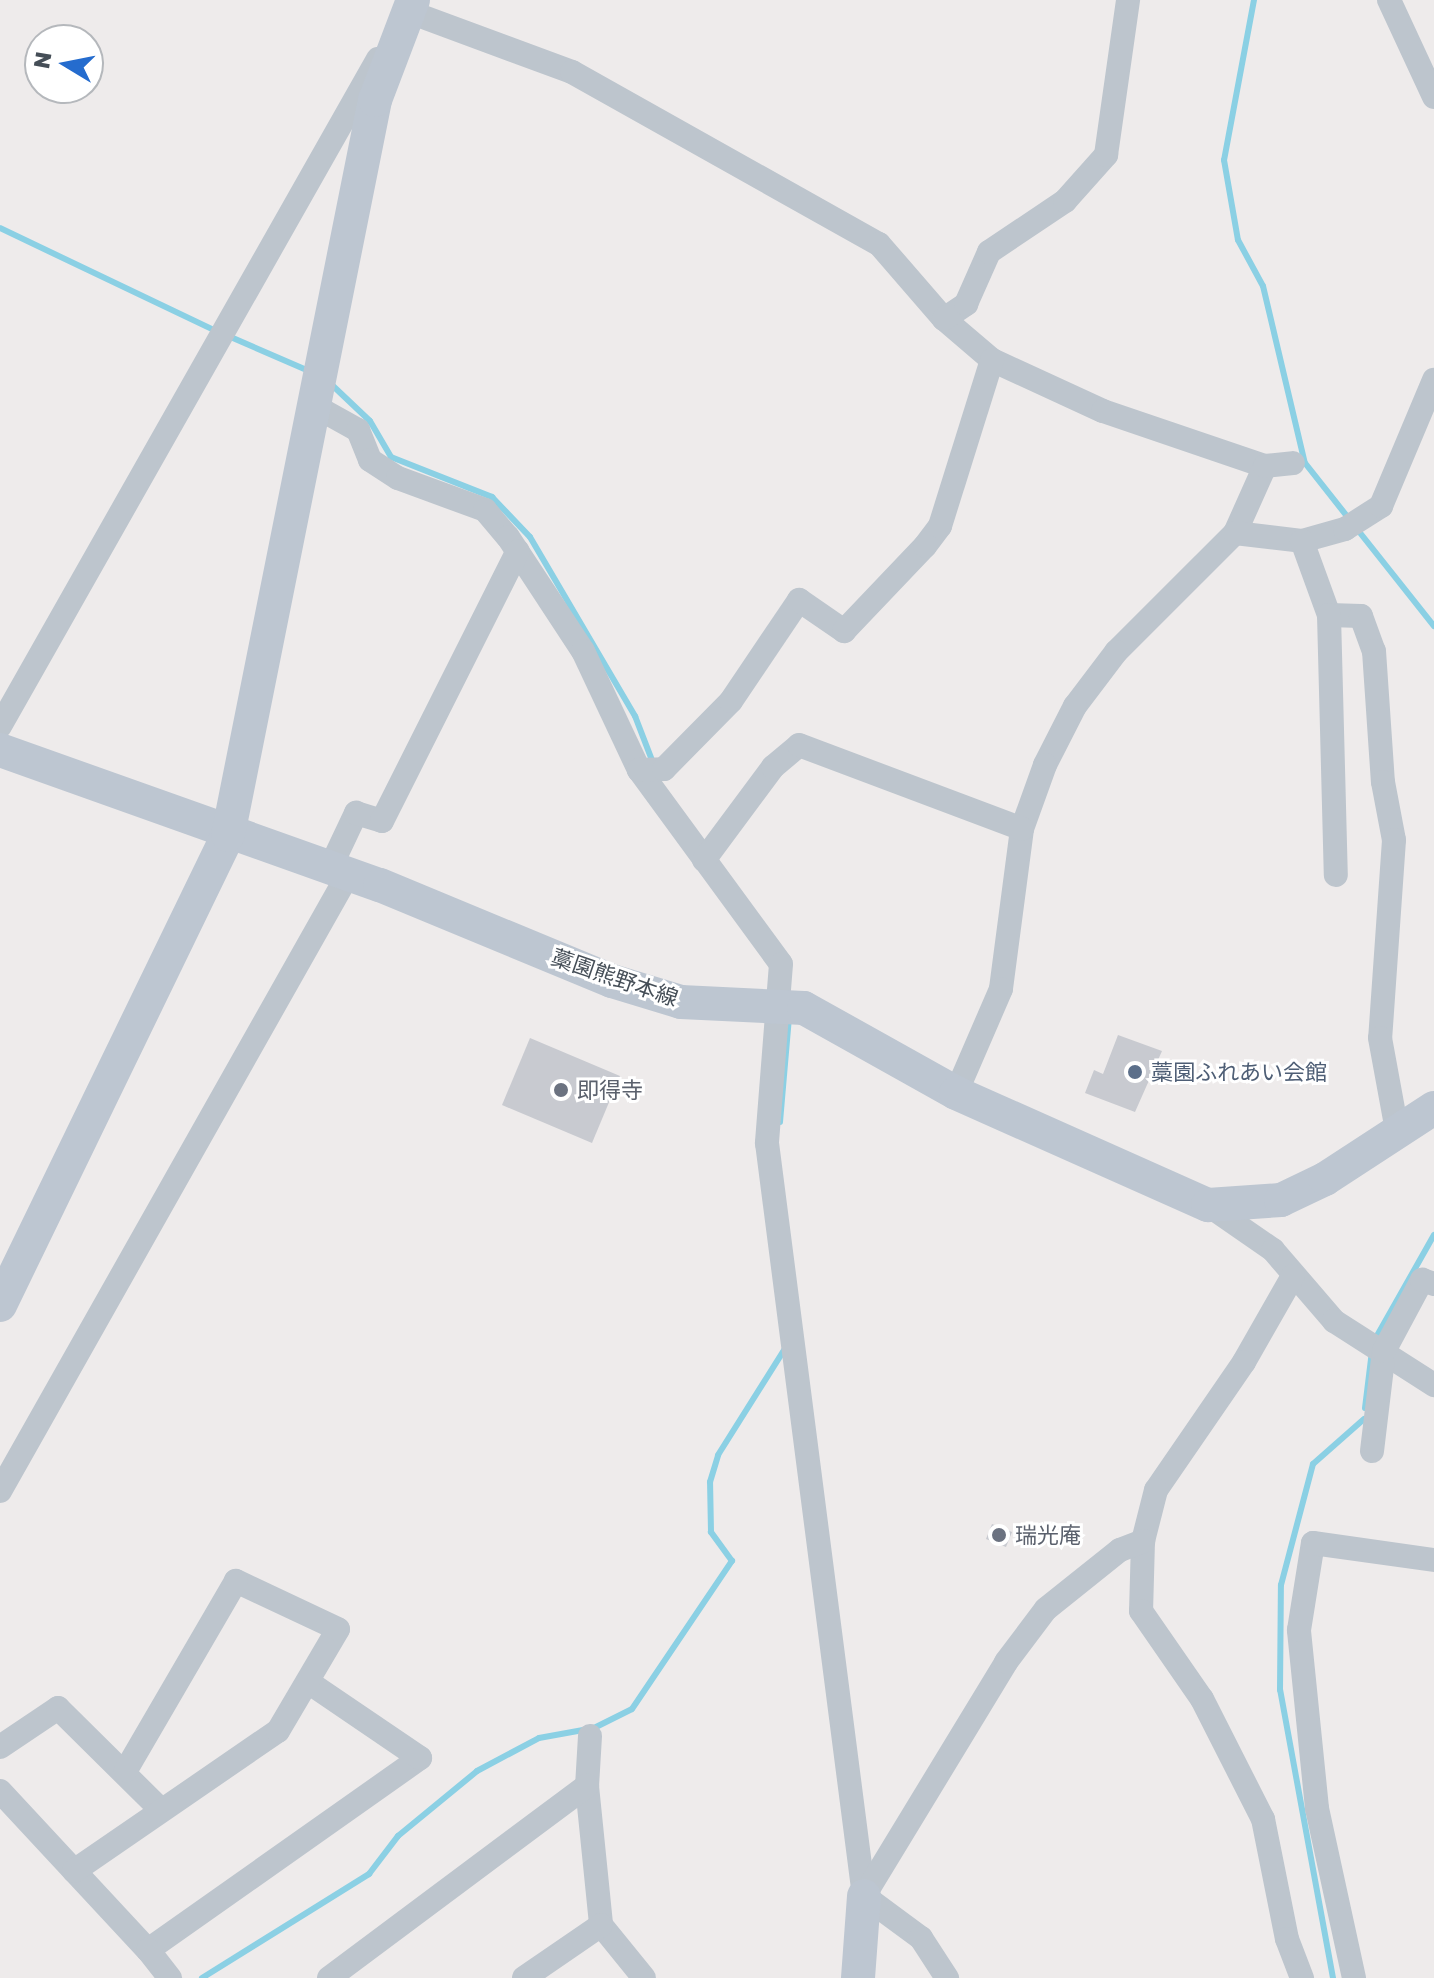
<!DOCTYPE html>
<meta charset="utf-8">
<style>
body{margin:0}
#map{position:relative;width:1434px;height:1978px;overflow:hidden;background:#eeebeb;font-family:"Golos Text","Noto Sans JP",sans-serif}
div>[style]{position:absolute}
.stream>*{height:6px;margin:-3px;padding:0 3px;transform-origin:3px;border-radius:3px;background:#8bd0e4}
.building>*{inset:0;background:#c8cad0}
.street>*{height:24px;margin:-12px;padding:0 12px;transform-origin:12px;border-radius:12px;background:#bdc5cd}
.secondary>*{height:34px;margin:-17px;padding:0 17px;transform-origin:17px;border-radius:17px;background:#bdc6d1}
.dots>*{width:22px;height:22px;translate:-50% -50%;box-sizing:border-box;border:4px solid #fff;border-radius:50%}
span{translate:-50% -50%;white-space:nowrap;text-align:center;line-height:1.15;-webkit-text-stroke:6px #fff;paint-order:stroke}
.street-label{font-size:22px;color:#454e57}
.service-label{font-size:22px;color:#4e5e75}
.left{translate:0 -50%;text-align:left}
.worship-label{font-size:22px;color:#5b616d}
.north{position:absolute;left:24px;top:24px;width:80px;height:80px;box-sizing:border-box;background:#fff;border:2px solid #b5b8bc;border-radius:50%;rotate:280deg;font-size:22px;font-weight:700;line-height:32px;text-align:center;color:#454e57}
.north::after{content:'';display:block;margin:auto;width:28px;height:36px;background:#256cce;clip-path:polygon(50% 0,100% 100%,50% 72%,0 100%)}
</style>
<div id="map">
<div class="stream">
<div style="left:1254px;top:0;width:163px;rotate:100.6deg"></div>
<div style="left:1224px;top:160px;width:81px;rotate:80.1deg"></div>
<div style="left:1238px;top:240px;width:52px;rotate:61.5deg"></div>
<div style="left:1263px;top:286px;width:182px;rotate:76.7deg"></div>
<div style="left:1305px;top:463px;width:73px;rotate:51.7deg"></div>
<div style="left:0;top:228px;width:239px;rotate:25.5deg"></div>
<div style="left:226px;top:335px;width:93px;rotate:23.5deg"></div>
<div style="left:332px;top:385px;width:52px;rotate:43.5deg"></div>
<div style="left:370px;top:421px;width:42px;rotate:59.7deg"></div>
<div style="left:391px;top:457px;width:109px;rotate:21.6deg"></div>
<div style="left:492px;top:497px;width:55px;rotate:46.5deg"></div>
<div style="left:530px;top:537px;width:208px;rotate:59.6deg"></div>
<div style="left:635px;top:716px;width:50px;rotate:69deg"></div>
<div style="left:1357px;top:529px;width:124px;rotate:51.6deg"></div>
<div style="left:780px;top:1122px;width:104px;rotate:-85.1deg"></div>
<div style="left:1374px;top:1341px;width:122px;rotate:-60.5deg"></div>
<div style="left:1365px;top:1408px;width:57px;rotate:-83deg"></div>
<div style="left:202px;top:1978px;width:197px;rotate:-31.9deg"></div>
<div style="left:369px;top:1874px;width:48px;rotate:-52.7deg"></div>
<div style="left:398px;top:1836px;width:102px;rotate:-39.4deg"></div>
<div style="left:477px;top:1771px;width:70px;rotate:-28deg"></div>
<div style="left:539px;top:1738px;width:56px;rotate:-10.3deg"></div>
<div style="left:594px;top:1728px;width:42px;rotate:-26.6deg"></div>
<div style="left:632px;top:1709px;width:179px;rotate:-56deg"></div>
<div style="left:732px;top:1561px;width:36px;rotate:-126deg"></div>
<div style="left:711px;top:1532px;width:50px;rotate:-91.1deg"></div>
<div style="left:710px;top:1482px;width:28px;rotate:-73deg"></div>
<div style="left:718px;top:1455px;width:128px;rotate:-57.8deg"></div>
<div style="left:1333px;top:1978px;width:293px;rotate:-100.4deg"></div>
<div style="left:1280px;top:1690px;width:105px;rotate:-89.5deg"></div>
<div style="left:1281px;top:1585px;width:125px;rotate:-75.2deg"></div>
<div style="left:1313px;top:1464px;width:68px;rotate:-41.4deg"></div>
</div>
<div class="building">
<div style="clip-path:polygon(1118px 1035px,1162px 1051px,1135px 1112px,1085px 1093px,1094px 1070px,1103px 1074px)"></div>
<div style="clip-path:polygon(530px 1038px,620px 1076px,592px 1143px,502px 1105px)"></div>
<div style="clip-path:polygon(992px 1524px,1012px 1532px,1006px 1547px,986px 1539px)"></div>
</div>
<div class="street">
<div style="left:1389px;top:0;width:107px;rotate:65.1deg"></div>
<div style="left:401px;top:21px;width:12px;rotate:-59deg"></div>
<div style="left:407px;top:11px;width:176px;rotate:20.3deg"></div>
<div style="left:572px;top:72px;width:352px;rotate:29.3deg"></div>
<div style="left:879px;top:244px;width:99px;rotate:49.1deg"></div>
<div style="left:944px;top:319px;width:63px;rotate:40.5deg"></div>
<div style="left:992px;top:360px;width:122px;rotate:24.7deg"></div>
<div style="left:1103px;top:411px;width:171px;rotate:18.8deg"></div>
<div style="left:1265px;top:466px;width:73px;rotate:114.1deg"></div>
<div style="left:1235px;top:533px;width:168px;rotate:135deg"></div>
<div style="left:1116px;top:652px;width:68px;rotate:127.2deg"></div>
<div style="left:1075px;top:706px;width:66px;rotate:117deg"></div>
<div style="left:1045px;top:765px;width:68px;rotate:109.8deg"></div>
<div style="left:1022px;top:829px;width:161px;rotate:97.5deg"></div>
<div style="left:1001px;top:989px;width:113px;rotate:113.4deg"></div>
<div style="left:944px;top:319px;width:27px;rotate:-34deg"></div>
<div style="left:966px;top:304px;width:57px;rotate:-66.1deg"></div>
<div style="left:989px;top:252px;width:92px;rotate:-33.9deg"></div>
<div style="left:1065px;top:201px;width:62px;rotate:-48.3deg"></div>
<div style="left:1106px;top:155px;width:157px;rotate:-81.9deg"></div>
<div style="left:311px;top:404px;width:54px;rotate:29deg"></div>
<div style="left:358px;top:430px;width:32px;rotate:68deg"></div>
<div style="left:370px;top:460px;width:33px;rotate:33deg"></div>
<div style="left:398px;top:478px;width:93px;rotate:20.2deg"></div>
<div style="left:485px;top:510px;width:35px;rotate:50deg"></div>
<div style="left:508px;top:537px;width:136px;rotate:56.7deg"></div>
<div style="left:583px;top:651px;width:132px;rotate:64.8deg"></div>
<div style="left:639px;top:770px;width:240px;rotate:53.8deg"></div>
<div style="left:781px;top:964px;width:180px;rotate:94.5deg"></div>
<div style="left:767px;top:1143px;width:759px;rotate:82.66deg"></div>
<div style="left:864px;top:1896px;width:71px;rotate:36.4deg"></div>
<div style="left:921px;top:1938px;width:48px;rotate:57deg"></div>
<div style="left:1265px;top:466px;width:28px;rotate:-6deg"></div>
<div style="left:1235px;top:533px;width:67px;rotate:6.8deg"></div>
<div style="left:1302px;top:541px;width:45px;rotate:-15.6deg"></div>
<div style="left:1345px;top:529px;width:43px;rotate:-32.6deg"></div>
<div style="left:1381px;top:506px;width:137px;rotate:-67.2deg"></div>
<div style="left:1302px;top:541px;width:79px;rotate:70deg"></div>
<div style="left:1329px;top:615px;width:32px;rotate:2deg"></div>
<div style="left:1361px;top:616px;width:37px;rotate:70deg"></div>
<div style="left:1374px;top:651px;width:131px;rotate:86.1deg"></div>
<div style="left:1383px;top:782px;width:59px;rotate:79.3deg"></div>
<div style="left:1394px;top:840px;width:198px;rotate:94deg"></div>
<div style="left:1380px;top:1038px;width:95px;rotate:79.6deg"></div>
<div style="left:1329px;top:615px;width:260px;rotate:88.5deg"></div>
<div style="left:0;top:726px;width:767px;rotate:-60.46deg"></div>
<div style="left:639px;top:770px;width:25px;rotate:-2deg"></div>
<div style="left:664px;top:769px;width:95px;rotate:-45.4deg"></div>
<div style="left:731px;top:701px;width:122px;rotate:-56deg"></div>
<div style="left:799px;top:600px;width:55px;rotate:34.6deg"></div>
<div style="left:844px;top:631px;width:117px;rotate:-46.4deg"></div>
<div style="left:925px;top:546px;width:25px;rotate:-53deg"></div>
<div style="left:940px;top:526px;width:174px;rotate:-72.6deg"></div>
<div style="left:704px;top:860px;width:116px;rotate:-53.4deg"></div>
<div style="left:773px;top:767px;width:34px;rotate:-40deg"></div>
<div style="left:799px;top:745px;width:238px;rotate:20.6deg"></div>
<div style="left:331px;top:866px;width:59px;rotate:-64.7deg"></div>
<div style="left:356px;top:813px;width:27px;rotate:17deg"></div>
<div style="left:382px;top:821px;width:302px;rotate:-63.3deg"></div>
<div style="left:1208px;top:1205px;width:79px;rotate:34.7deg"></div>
<div style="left:1273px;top:1250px;width:94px;rotate:49.3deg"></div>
<div style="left:1334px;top:1321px;width:119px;rotate:32.6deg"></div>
<div style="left:1293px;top:1276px;width:99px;rotate:119.7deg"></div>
<div style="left:1244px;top:1362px;width:155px;rotate:124.5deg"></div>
<div style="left:1156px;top:1490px;width:53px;rotate:104.3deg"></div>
<div style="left:1143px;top:1541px;width:70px;rotate:91.6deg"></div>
<div style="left:1141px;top:1611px;width:107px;rotate:55.3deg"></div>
<div style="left:1202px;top:1699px;width:135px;rotate:63.1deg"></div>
<div style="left:1263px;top:1819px;width:122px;rotate:78.7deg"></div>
<div style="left:1287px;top:1939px;width:42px;rotate:69deg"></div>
<div style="left:1372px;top:1451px;width:101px;rotate:-83.2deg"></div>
<div style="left:1384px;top:1351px;width:81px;rotate:-61.8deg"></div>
<div style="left:1422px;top:1280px;width:13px;rotate:18deg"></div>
<div style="left:0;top:1491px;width:710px;rotate:-60.55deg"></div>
<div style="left:590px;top:1736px;width:50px;rotate:93.4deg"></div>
<div style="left:587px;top:1786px;width:140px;rotate:84.2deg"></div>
<div style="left:601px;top:1925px;width:68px;rotate:50.9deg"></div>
<div style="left:0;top:1747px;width:70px;rotate:-33.9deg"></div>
<div style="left:58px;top:1708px;width:144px;rotate:44.7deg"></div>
<div style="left:0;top:1791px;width:217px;rotate:47.1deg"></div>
<div style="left:148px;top:1950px;width:333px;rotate:-35.2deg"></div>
<div style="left:420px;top:1758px;width:135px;rotate:-145.8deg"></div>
<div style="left:74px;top:1871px;width:247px;rotate:-34.5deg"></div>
<div style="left:278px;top:1731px;width:118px;rotate:-59.5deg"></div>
<div style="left:338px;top:1629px;width:113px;rotate:-154.8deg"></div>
<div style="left:236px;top:1581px;width:219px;rotate:120.2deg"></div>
<div style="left:864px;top:1896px;width:274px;rotate:-58.7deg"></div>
<div style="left:1006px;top:1662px;width:66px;rotate:-53deg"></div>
<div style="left:1046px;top:1609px;width:95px;rotate:-38.6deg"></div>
<div style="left:1120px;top:1550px;width:25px;rotate:-21deg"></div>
<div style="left:148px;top:1950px;width:36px;rotate:52deg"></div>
<div style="left:329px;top:1978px;width:322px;rotate:-36.7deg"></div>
<div style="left:524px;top:1978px;width:93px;rotate:-34.5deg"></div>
<div style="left:1354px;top:1978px;width:174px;rotate:-102.3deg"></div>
<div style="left:1317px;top:1808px;width:179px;rotate:-95.8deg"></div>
<div style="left:1299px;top:1630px;width:88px;rotate:-80.9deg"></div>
<div style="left:1313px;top:1543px;width:122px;rotate:8deg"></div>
</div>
<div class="secondary">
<div style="left:0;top:750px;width:403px;rotate:19.6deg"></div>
<div style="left:380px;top:885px;width:251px;rotate:22.5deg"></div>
<div style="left:612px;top:981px;width:72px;rotate:16.9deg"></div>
<div style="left:681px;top:1002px;width:123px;rotate:2.8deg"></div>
<div style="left:804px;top:1008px;width:174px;rotate:29.2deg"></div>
<div style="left:956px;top:1093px;width:276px;rotate:24deg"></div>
<div style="left:1208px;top:1205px;width:73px;rotate:-3.9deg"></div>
<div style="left:1281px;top:1200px;width:49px;rotate:-25.5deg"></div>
<div style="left:1325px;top:1179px;width:130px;rotate:-33.1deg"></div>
<div style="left:0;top:1305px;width:522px;rotate:-64.12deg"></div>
<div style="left:228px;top:835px;width:750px;rotate:-78.69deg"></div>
<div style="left:375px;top:100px;width:107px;rotate:-69.2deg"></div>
<div style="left:858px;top:1978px;width:82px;rotate:-85.8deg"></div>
</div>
<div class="dots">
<div style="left:1135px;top:1072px;background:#5c6f8a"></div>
<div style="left:561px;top:1090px;background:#6b7280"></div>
<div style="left:999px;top:1535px;background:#6b7280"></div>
</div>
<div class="street-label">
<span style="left:615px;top:977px;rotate:19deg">藁園熊野本線</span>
</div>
<div class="service-label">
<span class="left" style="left:1151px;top:1072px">藁園ふれあい会館</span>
</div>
<div class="worship-label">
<span class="left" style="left:577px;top:1090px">即得寺</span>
<span class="left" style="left:1015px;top:1535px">瑞光庵</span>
</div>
<div class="north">N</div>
</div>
